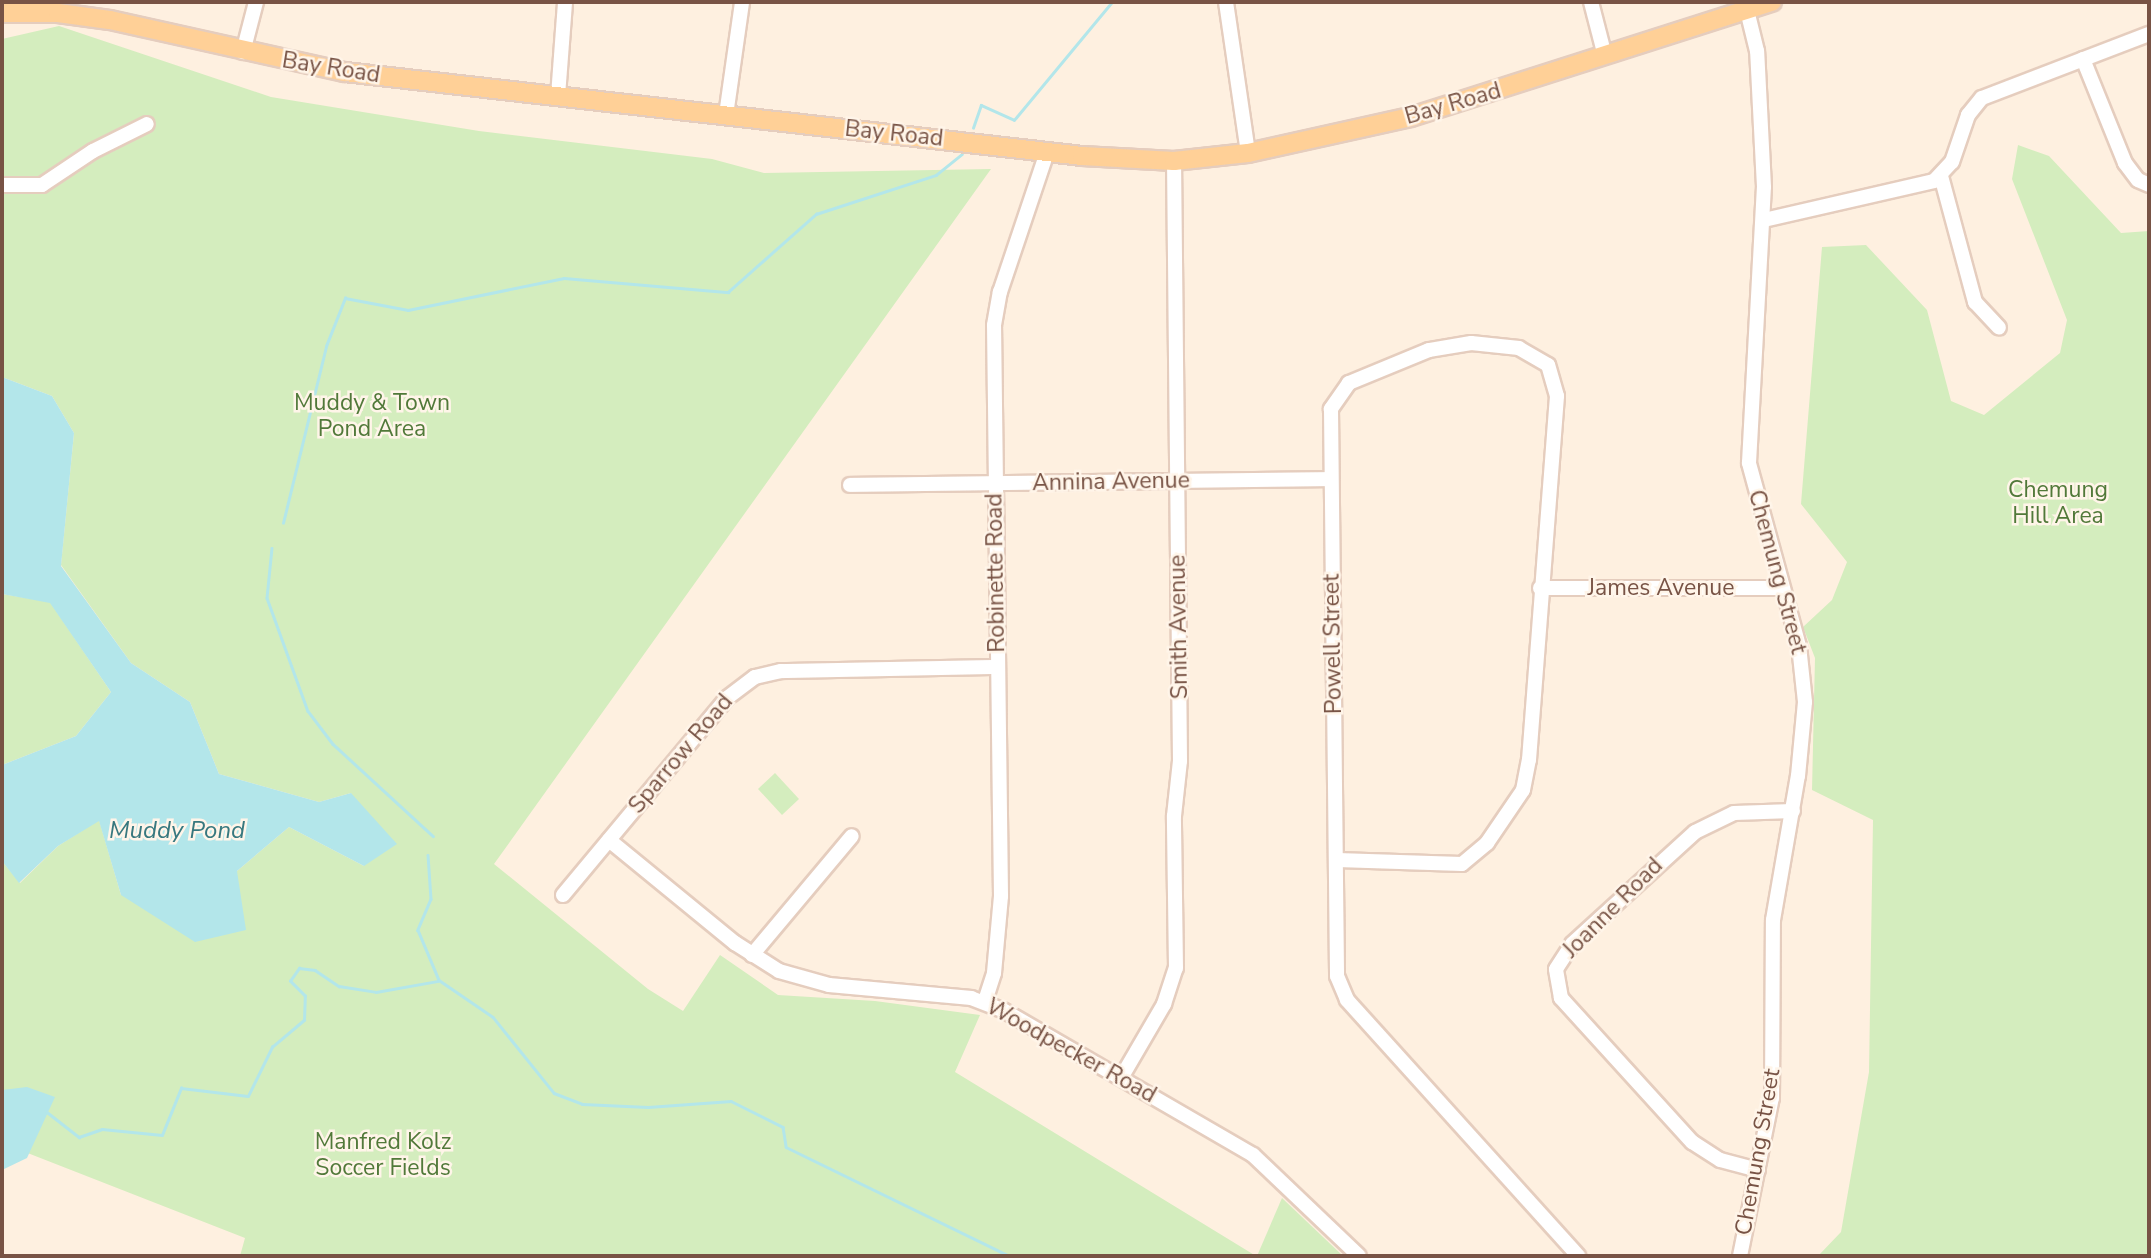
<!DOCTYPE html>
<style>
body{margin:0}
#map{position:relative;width:2151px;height:1258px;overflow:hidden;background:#fef0e0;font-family:"Nunito Sans",sans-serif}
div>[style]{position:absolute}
.green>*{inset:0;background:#d4edbe}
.water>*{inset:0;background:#b3e6ea}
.stream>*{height:2.5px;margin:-1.25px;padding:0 1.25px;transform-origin:1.25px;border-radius:1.25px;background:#b3e6ea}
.roads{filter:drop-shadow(2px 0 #e5cdbe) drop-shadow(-2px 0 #e5cdbe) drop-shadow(0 2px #e5cdbe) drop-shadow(0 -2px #e5cdbe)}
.minor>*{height:14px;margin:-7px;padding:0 7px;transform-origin:7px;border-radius:7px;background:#fff}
.major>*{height:18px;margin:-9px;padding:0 9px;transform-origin:9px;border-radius:9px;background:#ffd097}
span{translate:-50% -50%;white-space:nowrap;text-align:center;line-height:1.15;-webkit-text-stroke:5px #fff5e9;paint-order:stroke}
.street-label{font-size:23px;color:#785345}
.park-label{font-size:23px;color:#517939}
.water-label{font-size:24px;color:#37787f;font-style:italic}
.frame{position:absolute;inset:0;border:4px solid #785345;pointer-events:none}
</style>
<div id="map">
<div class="green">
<div style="clip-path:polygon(59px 26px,271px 97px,479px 131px,712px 159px,764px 173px,991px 169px,494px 864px,648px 989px,683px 1011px,720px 955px,778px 995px,875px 1001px,980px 1015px,955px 1072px,1256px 1256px,240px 1256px,245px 1238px,2px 1143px,2px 861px,20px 883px,58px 846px,99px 820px,121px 895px,237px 871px,289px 827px,364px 866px,351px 793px,319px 802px,219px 774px,190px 702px,131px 663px,61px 565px,74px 433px,52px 396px,2px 377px,2px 39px)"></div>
<div style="clip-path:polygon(2018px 145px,2049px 156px,2121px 233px,2149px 231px,2149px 1256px,1818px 1256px,1841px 1232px,1869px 1072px,1873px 820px,1812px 790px,1815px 658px,1803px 627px,1832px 600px,1847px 562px,1801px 504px,1822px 247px,1866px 245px,1927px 310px,1951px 401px,1984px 415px,2060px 353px,2067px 320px,2012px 179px)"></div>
<div style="clip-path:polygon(2px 594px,50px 602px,111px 692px,76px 736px,2px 765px)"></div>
<div style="clip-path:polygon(775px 773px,799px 799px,782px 815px,758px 789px)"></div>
<div style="clip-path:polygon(1282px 1198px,1343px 1256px,1257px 1256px)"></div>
</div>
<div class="water">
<div style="clip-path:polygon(2px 377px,52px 396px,74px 433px,61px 566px,131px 663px,190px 702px,219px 774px,319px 802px,351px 793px,397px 844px,364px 866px,289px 827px,237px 871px,246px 930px,195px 942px,121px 895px,99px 821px,58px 846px,19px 883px,2px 861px,2px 765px,76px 736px,111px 692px,50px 603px,2px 594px)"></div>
<div style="clip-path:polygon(27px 1087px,55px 1097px,27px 1158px,2px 1170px,2px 1090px)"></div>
</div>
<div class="stream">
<div style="left:973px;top:128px;width:24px;rotate:-71deg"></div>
<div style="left:981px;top:105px;width:36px;rotate:24deg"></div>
<div style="left:1014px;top:120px;width:153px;rotate:-50.3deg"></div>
<div style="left:283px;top:523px;width:182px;rotate:-76.3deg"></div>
<div style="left:326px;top:346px;width:52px;rotate:-68.4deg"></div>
<div style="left:345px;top:298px;width:64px;rotate:10.8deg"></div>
<div style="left:408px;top:310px;width:159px;rotate:-11.6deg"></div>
<div style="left:564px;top:278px;width:165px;rotate:4.9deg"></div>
<div style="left:728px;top:292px;width:118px;rotate:-41.6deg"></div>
<div style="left:816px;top:214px;width:126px;rotate:-18deg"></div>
<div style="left:936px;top:175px;width:33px;rotate:-39deg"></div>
<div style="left:272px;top:548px;width:50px;rotate:95.7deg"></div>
<div style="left:267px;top:598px;width:120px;rotate:70.1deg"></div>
<div style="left:308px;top:711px;width:41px;rotate:52.9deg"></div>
<div style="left:333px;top:744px;width:136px;rotate:42.6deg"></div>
<div style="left:428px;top:855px;width:44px;rotate:86.1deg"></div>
<div style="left:431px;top:899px;width:34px;rotate:113deg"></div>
<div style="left:418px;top:930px;width:54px;rotate:67.2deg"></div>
<div style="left:439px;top:980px;width:65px;rotate:34.4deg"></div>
<div style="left:493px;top:1017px;width:97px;rotate:51.2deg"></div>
<div style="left:554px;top:1093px;width:30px;rotate:21deg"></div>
<div style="left:582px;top:1104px;width:66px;rotate:2.6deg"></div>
<div style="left:648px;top:1107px;width:83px;rotate:-4.1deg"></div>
<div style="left:731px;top:1101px;width:58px;rotate:26.6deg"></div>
<div style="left:783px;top:1127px;width:20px;rotate:81deg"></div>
<div style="left:786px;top:1147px;width:248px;rotate:26deg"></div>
<div style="left:47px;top:1112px;width:41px;rotate:38deg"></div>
<div style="left:79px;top:1137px;width:24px;rotate:-19deg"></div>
<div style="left:102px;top:1129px;width:60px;rotate:5.7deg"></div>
<div style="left:162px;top:1135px;width:51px;rotate:-68deg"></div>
<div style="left:181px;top:1088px;width:67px;rotate:6.8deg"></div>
<div style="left:248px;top:1096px;width:55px;rotate:-63.9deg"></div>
<div style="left:272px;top:1047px;width:42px;rotate:-40.2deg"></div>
<div style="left:304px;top:1020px;width:24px;rotate:-88deg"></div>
<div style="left:305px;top:996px;width:21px;rotate:-135deg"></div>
<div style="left:290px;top:981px;width:16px;rotate:-55deg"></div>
<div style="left:299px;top:968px;width:16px;rotate:7deg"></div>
<div style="left:315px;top:970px;width:29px;rotate:34deg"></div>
<div style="left:339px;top:986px;width:37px;rotate:9deg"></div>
<div style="left:376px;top:992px;width:63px;rotate:-10.1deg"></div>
</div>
<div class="roads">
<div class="minor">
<div style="left:1226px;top:2px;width:153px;rotate:81.7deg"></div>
<div style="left:1591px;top:2px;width:56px;rotate:75.5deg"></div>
<div style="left:243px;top:52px;width:52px;rotate:-75.4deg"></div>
<div style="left:2083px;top:59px;width:112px;rotate:68deg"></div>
<div style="left:2125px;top:163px;width:21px;rotate:53deg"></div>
<div style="left:2138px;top:180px;width:12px;rotate:24deg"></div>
<div style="left:558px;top:96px;width:94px;rotate:-85.7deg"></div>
<div style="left:726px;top:115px;width:114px;rotate:-81.9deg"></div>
<div style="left:1941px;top:176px;width:131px;rotate:74.9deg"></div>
<div style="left:1975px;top:302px;width:35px;rotate:47deg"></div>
<div style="left:2px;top:185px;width:40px"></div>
<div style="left:42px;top:185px;width:61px;rotate:-33.7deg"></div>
<div style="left:93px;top:151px;width:60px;rotate:-26.6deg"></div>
<div style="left:1764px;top:220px;width:174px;rotate:-12.9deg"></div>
<div style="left:1934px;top:181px;width:26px;rotate:-47deg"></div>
<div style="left:1952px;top:162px;width:50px;rotate:-71.2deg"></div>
<div style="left:1968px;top:115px;width:22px;rotate:-51deg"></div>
<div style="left:1982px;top:98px;width:179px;rotate:-21deg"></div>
<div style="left:850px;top:485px;width:479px;rotate:-0.7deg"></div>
<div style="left:1540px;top:588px;width:242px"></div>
<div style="left:609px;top:840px;width:163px;rotate:39.3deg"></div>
<div style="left:735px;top:943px;width:52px;rotate:32.5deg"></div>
<div style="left:779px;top:971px;width:52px;rotate:15.6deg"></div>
<div style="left:829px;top:985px;width:143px;rotate:5.2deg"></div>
<div style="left:971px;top:998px;width:34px;rotate:21deg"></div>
<div style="left:1003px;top:1010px;width:289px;rotate:30.1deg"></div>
<div style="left:1253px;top:1155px;width:146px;rotate:43.6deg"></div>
<div style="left:1337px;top:860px;width:125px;rotate:1.8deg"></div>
<div style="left:1462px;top:864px;width:33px;rotate:-40deg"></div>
<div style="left:1487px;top:843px;width:64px;rotate:-55.8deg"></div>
<div style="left:1523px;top:790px;width:31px;rotate:-79deg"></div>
<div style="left:1529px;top:760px;width:365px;rotate:-85.6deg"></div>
<div style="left:1557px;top:396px;width:32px;rotate:-106deg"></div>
<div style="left:1548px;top:365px;width:34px;rotate:-150deg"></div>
<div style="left:1519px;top:348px;width:48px;rotate:-174.1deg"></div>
<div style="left:1471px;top:343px;width:43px;rotate:170.5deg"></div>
<div style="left:1429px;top:350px;width:87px;rotate:157.6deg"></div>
<div style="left:1349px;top:383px;width:32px;rotate:125deg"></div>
<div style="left:1331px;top:409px;width:567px;rotate:89.39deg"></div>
<div style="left:1337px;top:976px;width:26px;rotate:67deg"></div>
<div style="left:1347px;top:1000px;width:345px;rotate:47.9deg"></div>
<div style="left:563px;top:895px;width:256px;rotate:-50.2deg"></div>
<div style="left:727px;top:698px;width:35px;rotate:-37deg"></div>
<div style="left:755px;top:677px;width:27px;rotate:-13deg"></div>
<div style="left:781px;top:671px;width:217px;rotate:-1.1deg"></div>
<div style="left:752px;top:955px;width:155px;rotate:-50deg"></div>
<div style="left:985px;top:1001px;width:29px;rotate:-72deg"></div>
<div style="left:994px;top:973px;width:77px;rotate:-84.8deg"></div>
<div style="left:1001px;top:896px;width:571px;rotate:-90.7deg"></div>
<div style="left:994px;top:325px;width:34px;rotate:-80deg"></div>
<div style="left:1000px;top:292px;width:148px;rotate:-71.4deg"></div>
<div style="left:1121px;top:1078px;width:86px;rotate:-59.8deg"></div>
<div style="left:1164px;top:1004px;width:38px;rotate:-72deg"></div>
<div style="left:1176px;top:968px;width:152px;rotate:-90.8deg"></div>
<div style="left:1174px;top:816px;width:55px;rotate:-83.8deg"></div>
<div style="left:1180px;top:761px;width:600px;rotate:-90.57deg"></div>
<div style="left:1758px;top:1170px;width:39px;rotate:-165deg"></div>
<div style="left:1720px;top:1160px;width:33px;rotate:-147deg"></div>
<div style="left:1692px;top:1142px;width:195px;rotate:-132.3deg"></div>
<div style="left:1561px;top:998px;width:29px;rotate:-100deg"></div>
<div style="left:1556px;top:969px;width:30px;rotate:-57deg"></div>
<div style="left:1572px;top:944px;width:166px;rotate:-42.3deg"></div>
<div style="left:1695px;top:832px;width:43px;rotate:-26deg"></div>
<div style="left:1734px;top:813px;width:59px;rotate:-1.9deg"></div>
<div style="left:1740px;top:1256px;width:161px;rotate:-78.6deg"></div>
<div style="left:1772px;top:1098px;width:178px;rotate:-89.7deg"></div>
<div style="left:1773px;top:920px;width:146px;rotate:-80.2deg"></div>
<div style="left:1798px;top:776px;width:74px;rotate:-84.6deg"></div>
<div style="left:1805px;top:702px;width:56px;rotate:-96.1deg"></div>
<div style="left:1799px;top:646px;width:190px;rotate:-105.3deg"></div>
<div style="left:1749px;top:463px;width:276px;rotate:-86.9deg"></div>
<div style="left:1764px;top:187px;width:136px;rotate:-92.9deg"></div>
<div style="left:1757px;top:51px;width:50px;rotate:-103.8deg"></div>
</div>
<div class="major">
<div style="left:2px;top:13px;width:56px"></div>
<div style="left:58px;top:13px;width:52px;rotate:7.7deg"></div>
<div style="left:110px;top:20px;width:241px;rotate:12.5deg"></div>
<div style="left:345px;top:72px;width:742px;rotate:6.5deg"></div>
<div style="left:1082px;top:156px;width:92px;rotate:3.1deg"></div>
<div style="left:1174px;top:161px;width:74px;rotate:-6.2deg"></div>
<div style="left:1248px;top:153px;width:167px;rotate:-12.5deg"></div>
<div style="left:1411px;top:117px;width:379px;rotate:-17.7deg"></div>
</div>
</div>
<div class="street-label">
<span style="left:331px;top:68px;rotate:9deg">Bay Road</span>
<span style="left:1453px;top:104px;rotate:-16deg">Bay Road</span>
<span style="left:894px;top:134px;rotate:6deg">Bay Road</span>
<span style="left:1111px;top:482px;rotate:-1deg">Annina Avenue</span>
<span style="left:1777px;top:572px;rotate:75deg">Chemung Street</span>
<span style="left:996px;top:573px;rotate:-91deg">Robinette Road</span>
<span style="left:1661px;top:588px">James Avenue</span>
<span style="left:1179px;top:627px;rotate:-91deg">Smith Avenue</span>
<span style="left:1333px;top:644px;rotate:-91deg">Powell Street</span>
<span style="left:681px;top:754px;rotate:-50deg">Sparrow Road</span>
<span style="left:1613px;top:908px;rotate:-45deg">Joanne Road</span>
<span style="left:1071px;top:1051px;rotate:29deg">Woodpecker Road</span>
<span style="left:1758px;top:1152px;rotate:-80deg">Chemung Street</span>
</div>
<div class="park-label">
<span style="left:372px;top:416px">Muddy &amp; Town<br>Pond Area</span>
<span style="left:2058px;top:503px">Chemung<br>Hill Area</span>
<span style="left:383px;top:1155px">Manfred Kolz<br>Soccer Fields</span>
</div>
<div class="water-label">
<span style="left:177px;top:831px">Muddy Pond</span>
</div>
<div class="frame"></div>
</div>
